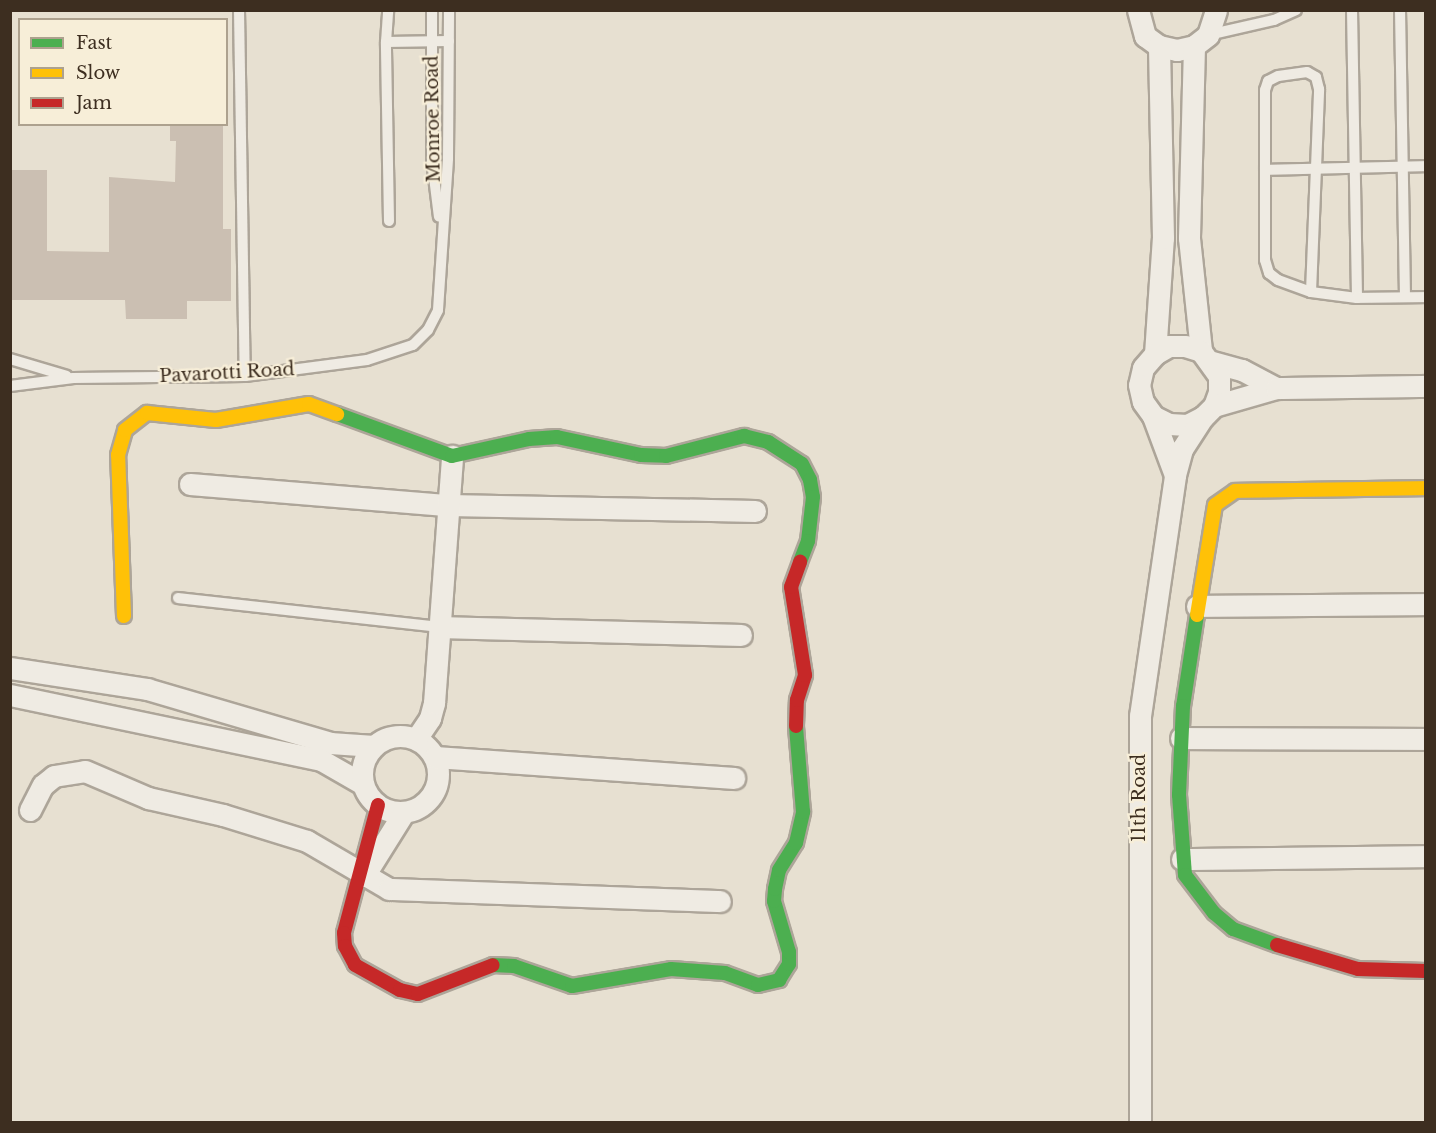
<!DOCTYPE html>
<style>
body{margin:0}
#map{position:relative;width:1436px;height:1133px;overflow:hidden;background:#e7e0d1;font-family:"Libre Baskerville",serif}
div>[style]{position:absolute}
.building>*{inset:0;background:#cbbfb2}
.roads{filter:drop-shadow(2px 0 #ada599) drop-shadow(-2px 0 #ada599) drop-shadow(0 2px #ada599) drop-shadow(0 -2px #ada599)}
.lane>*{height:10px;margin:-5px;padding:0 5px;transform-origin:5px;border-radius:5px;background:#efebe3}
.street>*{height:21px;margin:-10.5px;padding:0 10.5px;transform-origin:10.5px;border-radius:10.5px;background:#efebe3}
.street>.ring{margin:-10.5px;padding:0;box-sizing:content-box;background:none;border:21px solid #efebe3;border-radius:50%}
.fast>*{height:14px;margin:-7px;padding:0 7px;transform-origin:7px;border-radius:7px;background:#4caf50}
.slow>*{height:14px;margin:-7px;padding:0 7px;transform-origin:7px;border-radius:7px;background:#ffc107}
.jam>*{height:14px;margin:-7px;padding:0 7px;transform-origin:7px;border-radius:7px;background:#c62828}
span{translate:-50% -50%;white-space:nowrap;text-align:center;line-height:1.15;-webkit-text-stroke:4.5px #f7eed8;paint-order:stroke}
.street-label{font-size:18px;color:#3d2e20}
.frame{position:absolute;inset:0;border:12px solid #3d2e20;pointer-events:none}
.legend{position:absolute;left:18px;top:18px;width:210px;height:108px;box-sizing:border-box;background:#f7eed8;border:2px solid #ada18e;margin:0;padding:8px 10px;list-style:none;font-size:18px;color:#3d2e20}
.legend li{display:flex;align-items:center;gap:12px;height:30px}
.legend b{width:30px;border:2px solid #ada18e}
</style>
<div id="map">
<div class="building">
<div style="clip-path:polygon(170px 124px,223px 124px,223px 229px,231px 229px,231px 301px,187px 301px,187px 319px,126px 319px,125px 300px,10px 300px,10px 170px,47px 170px,47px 251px,109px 252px,109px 177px,175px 182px,176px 141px,170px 141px)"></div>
</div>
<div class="roads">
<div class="lane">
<div style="left:239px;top:10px;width:366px;rotate:89.1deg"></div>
<div style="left:432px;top:10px;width:151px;rotate:90deg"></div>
<div style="left:432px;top:161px;width:56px;rotate:82.9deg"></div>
<div style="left:1352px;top:10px;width:288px;rotate:89deg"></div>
<div style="left:1400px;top:10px;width:287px;rotate:89deg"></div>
<div style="left:1208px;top:35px;width:68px;rotate:-12.8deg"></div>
<div style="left:1274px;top:20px;width:24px;rotate:-24deg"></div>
<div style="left:386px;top:42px;width:32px;rotate:-86deg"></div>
<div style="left:1265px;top:170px;width:161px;rotate:-1.4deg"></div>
<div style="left:389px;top:221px;width:179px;rotate:-91deg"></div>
<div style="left:386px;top:42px;width:63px;rotate:-0.9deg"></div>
<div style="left:1311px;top:292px;width:203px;rotate:-87.7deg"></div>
<div style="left:1319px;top:89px;width:12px;rotate:-104deg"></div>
<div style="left:1316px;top:77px;width:10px;rotate:-151deg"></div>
<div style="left:1307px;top:72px;width:29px;rotate:172deg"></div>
<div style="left:1278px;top:76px;width:11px;rotate:153deg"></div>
<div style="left:1268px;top:81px;width:9px;rotate:108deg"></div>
<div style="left:1265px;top:90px;width:170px;rotate:90deg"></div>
<div style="left:1265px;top:260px;width:14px;rotate:73deg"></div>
<div style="left:1269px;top:273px;width:11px;rotate:38deg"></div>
<div style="left:1278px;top:280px;width:35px;rotate:20deg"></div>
<div style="left:1311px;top:292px;width:46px;rotate:7.4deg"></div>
<div style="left:1357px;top:298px;width:69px;rotate:-0.8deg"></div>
<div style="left:10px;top:359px;width:59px;rotate:16.6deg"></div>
<div style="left:10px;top:386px;width:64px;rotate:-7.2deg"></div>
<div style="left:73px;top:378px;width:172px;rotate:-0.7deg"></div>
<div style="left:245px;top:376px;width:123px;rotate:-7.5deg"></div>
<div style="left:367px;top:360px;width:48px;rotate:-18.1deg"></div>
<div style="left:413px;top:345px;width:21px;rotate:-45deg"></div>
<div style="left:428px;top:330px;width:22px;rotate:-63deg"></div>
<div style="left:438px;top:310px;width:152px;rotate:-86.2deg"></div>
<div style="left:448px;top:158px;width:148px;rotate:-89.6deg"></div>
<div style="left:178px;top:598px;width:263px;rotate:6.3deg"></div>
</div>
<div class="street">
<div style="left:1138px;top:10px;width:27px;rotate:75deg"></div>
<div style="left:1145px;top:36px;width:17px;rotate:36deg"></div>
<div style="left:1159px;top:46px;width:18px;rotate:13deg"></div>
<div style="left:1177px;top:50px;width:17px;rotate:-13deg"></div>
<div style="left:1194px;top:46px;width:18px;rotate:-38deg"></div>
<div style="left:1208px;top:35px;width:26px;rotate:-72deg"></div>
<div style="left:1194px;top:46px;width:192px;rotate:91.5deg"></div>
<div style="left:1189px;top:238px;width:114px;rotate:83.9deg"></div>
<div style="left:1155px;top:354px;width:116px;rotate:-86.1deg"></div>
<div style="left:1163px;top:238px;width:192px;rotate:-91.2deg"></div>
<div style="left:1212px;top:362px;width:31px;rotate:15deg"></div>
<div style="left:1242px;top:370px;width:38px;rotate:28deg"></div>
<div style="left:1214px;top:406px;width:15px;rotate:-70deg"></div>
<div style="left:1219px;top:392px;width:16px;rotate:-90deg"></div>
<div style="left:1219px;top:376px;width:31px;rotate:-126deg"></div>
<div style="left:1201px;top:351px;width:17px;rotate:-163deg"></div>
<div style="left:1185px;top:346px;width:16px;rotate:180deg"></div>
<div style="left:1169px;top:346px;width:16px;rotate:150deg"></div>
<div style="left:1155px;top:354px;width:18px;rotate:131deg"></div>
<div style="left:1143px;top:368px;width:17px;rotate:103deg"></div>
<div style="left:1139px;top:385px;width:17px;rotate:77deg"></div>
<div style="left:1143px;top:402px;width:17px;rotate:54deg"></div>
<div style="left:1153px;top:416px;width:18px;rotate:27deg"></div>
<div style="left:1169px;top:424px;width:18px;rotate:3deg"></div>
<div style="left:1187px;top:425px;width:18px;rotate:-27deg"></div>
<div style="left:1203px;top:417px;width:16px;rotate:-45deg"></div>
<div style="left:1214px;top:406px;width:65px;rotate:-16.2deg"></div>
<div style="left:1276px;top:388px;width:150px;rotate:-0.8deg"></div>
<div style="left:1153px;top:416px;width:63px;rotate:69.6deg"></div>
<div style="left:190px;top:484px;width:259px;rotate:4.7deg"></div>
<div style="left:448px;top:505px;width:307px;rotate:1.1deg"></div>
<div style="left:1197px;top:606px;width:229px;rotate:-0.5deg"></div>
<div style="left:439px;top:627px;width:302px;rotate:1.5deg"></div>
<div style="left:10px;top:668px;width:139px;rotate:8.7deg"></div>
<div style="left:147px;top:689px;width:191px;rotate:16.4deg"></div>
<div style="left:330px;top:743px;width:44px;rotate:3.9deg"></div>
<div style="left:10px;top:695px;width:318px;rotate:11.8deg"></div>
<div style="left:321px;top:760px;width:48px;rotate:29.7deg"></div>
<div class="ring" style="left:362px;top:736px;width:55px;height:55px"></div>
<div style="left:1181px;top:738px;width:245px;rotate:0.2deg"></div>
<div style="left:416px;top:739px;width:25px;rotate:-56deg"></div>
<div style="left:430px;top:718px;width:16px;rotate:-75deg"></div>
<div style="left:434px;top:703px;width:248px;rotate:-85.8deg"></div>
<div style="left:435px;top:757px;width:300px;rotate:4deg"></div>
<div style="left:30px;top:810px;width:28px;rotate:-63deg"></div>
<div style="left:43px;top:785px;width:14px;rotate:-39deg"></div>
<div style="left:54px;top:776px;width:31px;rotate:-9deg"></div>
<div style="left:85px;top:771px;width:69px;rotate:23.2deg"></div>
<div style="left:148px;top:798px;width:77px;rotate:12.8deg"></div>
<div style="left:223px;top:815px;width:88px;rotate:17.2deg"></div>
<div style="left:307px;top:841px;width:95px;rotate:30.3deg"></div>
<div style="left:389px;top:889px;width:331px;rotate:2.1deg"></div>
<div style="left:1182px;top:859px;width:244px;rotate:-0.7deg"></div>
<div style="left:364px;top:876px;width:75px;rotate:-58deg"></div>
<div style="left:1140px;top:1122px;width:406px;rotate:-90deg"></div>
<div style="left:1140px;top:716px;width:244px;rotate:-81.7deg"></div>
<div style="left:1175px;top:475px;width:27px;rotate:-75deg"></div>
<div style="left:1182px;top:449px;width:38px;rotate:-57deg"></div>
</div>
<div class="fast">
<div style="left:337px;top:414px;width:122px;rotate:20.1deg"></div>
<div style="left:452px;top:456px;width:79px;rotate:-12.4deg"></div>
<div style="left:529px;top:439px;width:28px;rotate:-4deg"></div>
<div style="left:557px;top:437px;width:86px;rotate:12.1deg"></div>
<div style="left:641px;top:455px;width:25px;rotate:2deg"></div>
<div style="left:666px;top:456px;width:81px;rotate:-14.4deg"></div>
<div style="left:744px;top:436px;width:25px;rotate:14deg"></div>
<div style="left:768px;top:442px;width:40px;rotate:32.9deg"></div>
<div style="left:802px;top:464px;width:18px;rotate:63deg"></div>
<div style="left:810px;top:480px;width:17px;rotate:80deg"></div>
<div style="left:813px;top:497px;width:44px;rotate:96.5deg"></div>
<div style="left:808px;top:541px;width:22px;rotate:111deg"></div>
<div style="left:1197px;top:615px;width:92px;rotate:98.7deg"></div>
<div style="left:1183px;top:706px;width:89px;rotate:92.6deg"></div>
<div style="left:1179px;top:795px;width:80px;rotate:85.7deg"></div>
<div style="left:1185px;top:875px;width:48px;rotate:52.7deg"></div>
<div style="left:1214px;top:913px;width:25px;rotate:40deg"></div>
<div style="left:1233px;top:929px;width:47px;rotate:20deg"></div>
<div style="left:493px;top:965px;width:21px;rotate:3deg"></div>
<div style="left:514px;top:966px;width:61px;rotate:19deg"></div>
<div style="left:572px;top:986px;width:100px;rotate:-9.7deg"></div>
<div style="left:671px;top:969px;width:54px;rotate:4.2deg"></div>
<div style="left:725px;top:973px;width:35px;rotate:20deg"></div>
<div style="left:758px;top:985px;width:22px;rotate:-13deg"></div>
<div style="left:779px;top:980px;width:19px;rotate:-58deg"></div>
<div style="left:789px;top:964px;width:12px;rotate:-90deg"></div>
<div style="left:789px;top:952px;width:53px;rotate:-106.4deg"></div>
<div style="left:774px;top:901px;width:12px;rotate:-85deg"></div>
<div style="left:775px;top:889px;width:19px;rotate:-78deg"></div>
<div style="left:779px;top:870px;width:32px;rotate:-58deg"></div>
<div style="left:796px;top:843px;width:32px;rotate:-77deg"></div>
<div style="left:803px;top:812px;width:86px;rotate:-94.7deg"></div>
</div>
<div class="slow">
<div style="left:1197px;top:615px;width:111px;rotate:-80.7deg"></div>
<div style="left:1215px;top:505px;width:24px;rotate:-35deg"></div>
<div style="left:1235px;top:491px;width:191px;rotate:-0.9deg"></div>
<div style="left:124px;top:616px;width:161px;rotate:-92.1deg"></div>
<div style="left:118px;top:455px;width:26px;rotate:-74deg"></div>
<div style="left:125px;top:430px;width:28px;rotate:-38deg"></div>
<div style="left:147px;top:413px;width:69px;rotate:5.8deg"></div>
<div style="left:216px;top:420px;width:94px;rotate:-9.8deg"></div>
<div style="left:309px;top:404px;width:30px;rotate:20deg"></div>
</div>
<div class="jam">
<div style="left:796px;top:726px;width:26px;rotate:-88deg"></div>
<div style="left:797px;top:700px;width:26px;rotate:-72deg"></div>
<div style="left:805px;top:675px;width:89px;rotate:-99deg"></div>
<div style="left:791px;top:587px;width:27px;rotate:-70deg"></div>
<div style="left:378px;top:805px;width:132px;rotate:104.9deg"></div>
<div style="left:344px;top:933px;width:13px;rotate:86deg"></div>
<div style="left:345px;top:946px;width:21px;rotate:62deg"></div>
<div style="left:355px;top:965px;width:51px;rotate:29.1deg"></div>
<div style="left:400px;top:990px;width:18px;rotate:13deg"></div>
<div style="left:418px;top:994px;width:80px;rotate:-21.1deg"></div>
<div style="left:1277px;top:945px;width:84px;rotate:16.5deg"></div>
<div style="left:1358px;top:969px;width:68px;rotate:1.7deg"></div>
</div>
</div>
<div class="street-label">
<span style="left:433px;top:119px;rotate:-91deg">Monroe Road</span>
<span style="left:227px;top:373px;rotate:-3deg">Pavarotti Road</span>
<span style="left:1139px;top:798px;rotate:-90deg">11th Road</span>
</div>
<div class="frame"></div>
<ul class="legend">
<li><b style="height:8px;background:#4caf50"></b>Fast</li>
<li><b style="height:8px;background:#ffc107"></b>Slow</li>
<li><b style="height:8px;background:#c62828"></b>Jam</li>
</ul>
</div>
